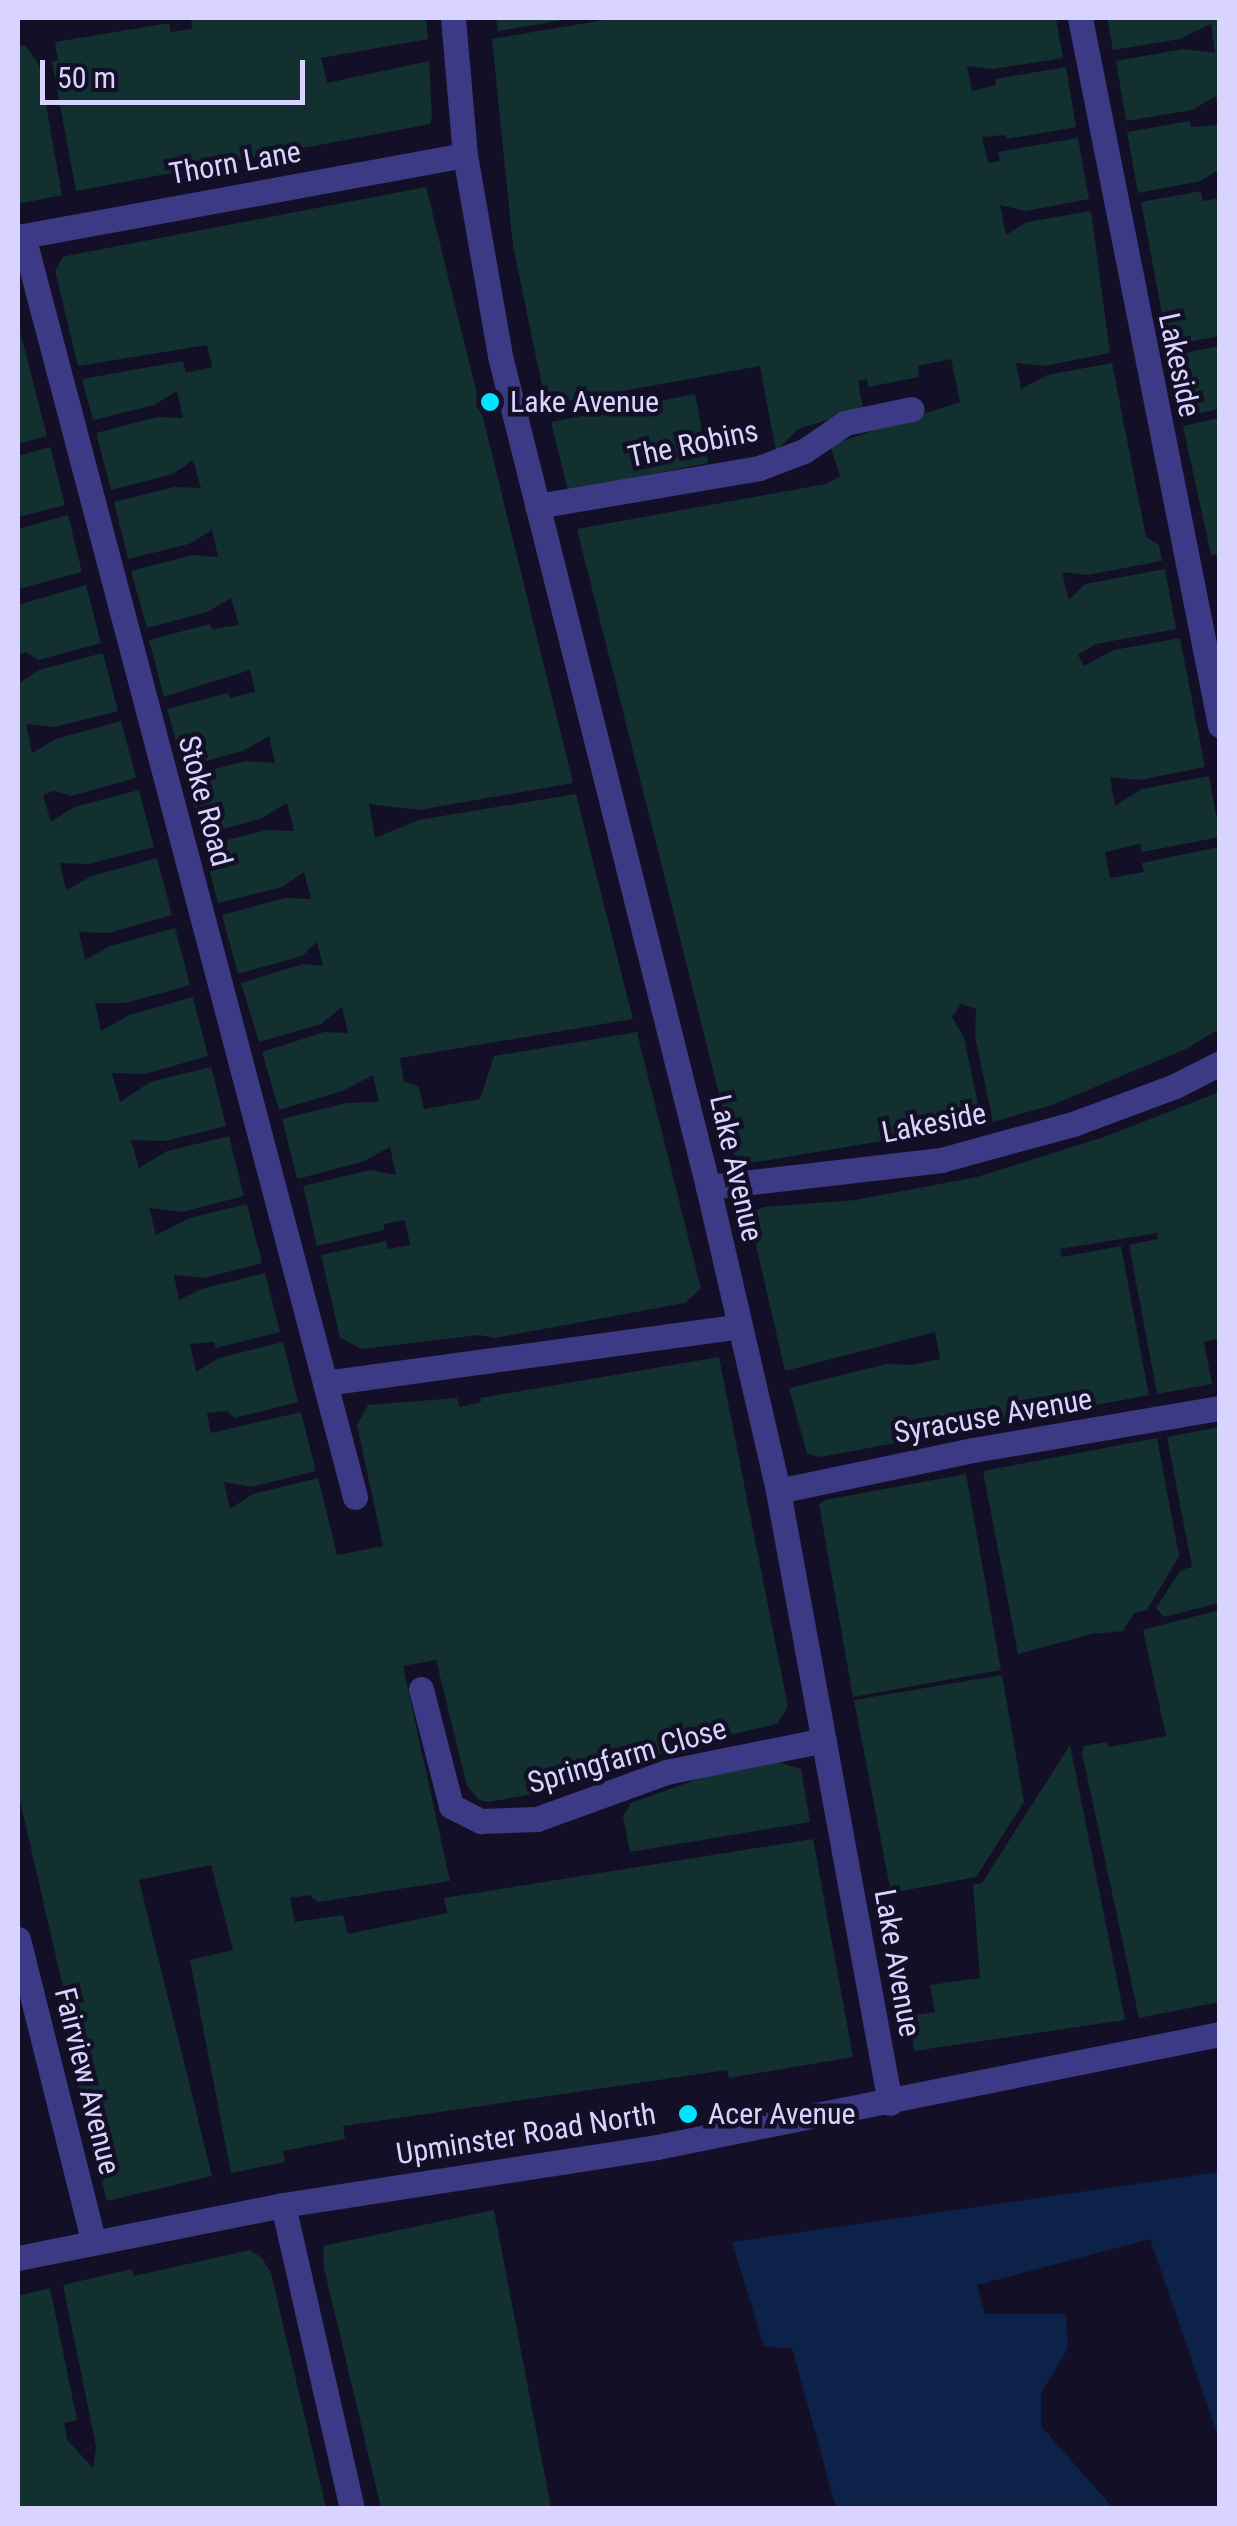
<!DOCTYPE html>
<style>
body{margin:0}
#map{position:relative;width:1237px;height:2526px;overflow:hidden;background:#130f26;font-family:"Roboto Condensed",sans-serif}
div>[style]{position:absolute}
.green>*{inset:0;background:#12302f}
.water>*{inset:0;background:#0c2248}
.minor>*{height:25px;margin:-12.5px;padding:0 12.5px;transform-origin:12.5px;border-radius:12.5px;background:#3d3a85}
.tertiary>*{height:25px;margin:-12.5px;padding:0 12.5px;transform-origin:12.5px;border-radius:12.5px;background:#3d3a85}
.dots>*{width:28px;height:28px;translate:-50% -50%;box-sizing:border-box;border:5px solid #130f26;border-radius:50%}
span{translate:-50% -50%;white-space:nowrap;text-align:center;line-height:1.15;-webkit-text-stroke:9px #130f26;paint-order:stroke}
.street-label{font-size:30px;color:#d9d4ff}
.poi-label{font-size:30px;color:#d9d4ff}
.left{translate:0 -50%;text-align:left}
.frame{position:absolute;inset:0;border:20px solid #d9d4ff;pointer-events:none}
.scale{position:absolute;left:40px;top:60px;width:265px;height:45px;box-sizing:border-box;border:5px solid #d9d4ff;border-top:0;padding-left:12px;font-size:30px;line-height:35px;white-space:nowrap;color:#d9d4ff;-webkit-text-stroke:8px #130f26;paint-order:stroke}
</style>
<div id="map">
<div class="green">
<div style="clip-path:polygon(191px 18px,426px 18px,428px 39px,321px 58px,327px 83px,429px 61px,432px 118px,430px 124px,76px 191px,52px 62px,58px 60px,55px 42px,169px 23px,171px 32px,192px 29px)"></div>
<div style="clip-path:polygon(496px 18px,576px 18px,498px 31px)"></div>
<div style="clip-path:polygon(616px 18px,1056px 18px,1063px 58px,993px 69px,967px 66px,972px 91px,996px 85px,995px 79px,1066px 67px,1076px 127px,1007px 139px,1005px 135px,982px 137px,988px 163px,1000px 161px,998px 152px,1078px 138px,1089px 199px,1025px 211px,1000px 205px,1006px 235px,1027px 222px,1091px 211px,1110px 353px,1044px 366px,1016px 363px,1021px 389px,1047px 375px,1112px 363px,1146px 537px,1159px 545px,1162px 561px,1087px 575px,1062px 572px,1069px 600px,1085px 584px,1165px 569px,1176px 629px,1096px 644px,1078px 655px,1084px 666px,1114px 650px,1180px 638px,1205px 767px,1140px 780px,1110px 777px,1115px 806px,1142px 789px,1209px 776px,1220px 837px,1142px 852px,1140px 844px,1105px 852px,1110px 878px,1144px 872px,1142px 863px,1219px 847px,1219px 1029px,1186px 1049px,1052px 1105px,993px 1122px,975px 1036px,976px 1009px,961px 1004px,952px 1017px,964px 1037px,982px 1124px,751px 1163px,735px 1157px,577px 529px,826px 484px,840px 476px,830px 445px,960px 402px,951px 359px,918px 366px,919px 377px,868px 387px,867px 379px,858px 381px,863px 409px,798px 429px,776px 451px,760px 366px,546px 405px,513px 246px,492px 39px)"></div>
<div style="clip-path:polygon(1107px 18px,1219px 18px,1219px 110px,1216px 96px,1192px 110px,1126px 121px,1116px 61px,1183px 49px,1215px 53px,1211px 24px,1180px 39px,1113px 50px)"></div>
<div style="clip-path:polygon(25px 45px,39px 65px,62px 195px,18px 204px,18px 47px)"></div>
<div style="clip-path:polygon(1190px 121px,1191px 127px,1219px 125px,1219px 169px,1201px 181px,1138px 193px,1127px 132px)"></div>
<div style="clip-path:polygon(426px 187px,573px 783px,419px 810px,369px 804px,375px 838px,418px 820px,576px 794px,633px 1019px,400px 1058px,404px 1081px,419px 1087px,424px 1109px,480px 1099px,494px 1056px,637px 1032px,701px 1288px,685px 1303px,495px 1338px,479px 1335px,362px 1349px,340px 1338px,321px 1255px,386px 1241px,388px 1249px,410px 1245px,405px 1220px,384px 1224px,384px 1230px,317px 1246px,303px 1186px,370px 1170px,396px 1175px,390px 1147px,362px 1162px,297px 1179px,282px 1119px,347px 1103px,379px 1102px,373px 1075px,342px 1091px,279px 1110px,262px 1052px,324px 1032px,348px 1033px,342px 1007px,321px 1024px,259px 1042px,241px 983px,303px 964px,323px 966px,317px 942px,302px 956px,238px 974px,222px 915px,285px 898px,311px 899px,304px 872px,282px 887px,218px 903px,203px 846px,267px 830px,294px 831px,287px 803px,260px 819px,201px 835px,186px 777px,245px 761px,275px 763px,269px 736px,243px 751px,183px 767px,167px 709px,228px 693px,230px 698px,255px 692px,250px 670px,164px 697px,149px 640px,210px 624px,212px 629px,239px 625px,231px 598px,207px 612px,147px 628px,131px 571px,192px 555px,218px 557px,212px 530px,189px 544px,128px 559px,114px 502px,174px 487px,201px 488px,193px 460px,173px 474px,111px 490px,96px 433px,157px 417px,183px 418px,177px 391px,154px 405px,93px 420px,82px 379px,183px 361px,186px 373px,212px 367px,207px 345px,78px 366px,55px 271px,63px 257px,71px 255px)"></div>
<div style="clip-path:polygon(1201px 191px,1203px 201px,1219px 198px,1219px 336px,1168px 346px,1141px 202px)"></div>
<div style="clip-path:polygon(18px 324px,47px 436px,18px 444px)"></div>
<div style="clip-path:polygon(1219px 346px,1219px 409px,1183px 417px,1170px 356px)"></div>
<div style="clip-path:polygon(695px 394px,708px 463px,568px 491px,551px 422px)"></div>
<div style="clip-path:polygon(1219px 418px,1219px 554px,1211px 555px,1183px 426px)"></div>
<div style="clip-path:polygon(50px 447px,65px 505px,18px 517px,18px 456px)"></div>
<div style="clip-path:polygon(68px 515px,82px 572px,18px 589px,18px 529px)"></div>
<div style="clip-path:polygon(86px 585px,101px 643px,38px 660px,26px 652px,18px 654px,18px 605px)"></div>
<div style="clip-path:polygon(103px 653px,118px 711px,54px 727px,26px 724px,32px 753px,56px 739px,121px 721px,136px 778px,71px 796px,54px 791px,43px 795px,51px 822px,74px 807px,139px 790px,154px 847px,89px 864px,60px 863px,66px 890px,92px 876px,157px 858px,172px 915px,108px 933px,79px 932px,85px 960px,110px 946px,175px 928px,190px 985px,126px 1003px,95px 1003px,101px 1031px,129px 1015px,193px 997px,208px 1056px,145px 1074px,112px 1073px,120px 1102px,150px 1082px,211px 1067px,226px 1126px,165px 1141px,131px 1140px,139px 1168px,167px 1151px,229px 1136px,244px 1196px,182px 1212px,149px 1208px,156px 1235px,190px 1218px,247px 1204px,262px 1263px,205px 1278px,174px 1275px,179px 1300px,201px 1289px,265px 1273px,280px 1332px,216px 1348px,214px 1342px,190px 1344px,196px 1372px,219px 1358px,283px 1342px,298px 1402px,235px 1418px,227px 1411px,207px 1413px,211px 1433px,301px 1412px,316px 1471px,251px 1487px,224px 1482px,230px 1509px,253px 1494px,318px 1478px,337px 1555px,383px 1546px,357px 1425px,368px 1405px,457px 1398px,460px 1407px,481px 1402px,480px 1398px,719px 1357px,788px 1707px,777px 1724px,686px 1745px,568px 1788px,488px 1802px,479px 1800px,467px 1786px,436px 1660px,403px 1666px,450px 1881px,318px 1902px,309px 1895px,290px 1898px,295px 1922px,343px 1915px,348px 1934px,447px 1913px,444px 1898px,813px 1839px,853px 2057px,729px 2078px,727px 2070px,343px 2126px,345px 2139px,283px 2151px,285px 2162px,231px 2173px,190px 1960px,233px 1950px,211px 1865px,139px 1880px,212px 2176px,107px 2201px,66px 2037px,74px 2035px,18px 1792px,18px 684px,39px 670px)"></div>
<div style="clip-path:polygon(1219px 1092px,1219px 1338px,1204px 1342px,1212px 1384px,1157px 1394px,1129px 1245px,1158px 1239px,1157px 1233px,1060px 1249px,1062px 1257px,1121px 1246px,1149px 1395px,821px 1457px,807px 1454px,789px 1388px,887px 1364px,912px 1365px,940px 1359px,935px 1332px,785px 1371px,749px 1215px,763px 1207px,855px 1200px,977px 1177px,1107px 1136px)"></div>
<div style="clip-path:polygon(1219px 1427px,1219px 1603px,1164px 1617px,1156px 1608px,1181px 1570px,1192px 1567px,1167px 1437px)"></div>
<div style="clip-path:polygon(1157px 1438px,1179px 1556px,1147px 1610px,1134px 1613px,1123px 1631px,1092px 1634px,1018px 1654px,983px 1471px)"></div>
<div style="clip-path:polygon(966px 1474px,1001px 1670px,853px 1697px,819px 1504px,825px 1500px)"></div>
<div style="clip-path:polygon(1219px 1610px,1219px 2002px,1139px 2018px,1082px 1753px,1084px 1746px,1107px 1742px,1109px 1747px,1166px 1736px,1143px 1630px)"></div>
<div style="clip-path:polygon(1002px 1675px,1024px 1802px,976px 1877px,891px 1893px,854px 1700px)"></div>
<div style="clip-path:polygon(1070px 1745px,1125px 2020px,914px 2051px,910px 2016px,935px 2012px,930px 1985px,980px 1978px,973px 1885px,982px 1883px)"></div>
<div style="clip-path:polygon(778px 1762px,801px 1769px,810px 1822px,630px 1852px,623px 1816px,631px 1803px,709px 1775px)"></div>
<div style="clip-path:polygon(494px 2210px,551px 2508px,381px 2508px,324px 2268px,323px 2246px)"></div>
<div style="clip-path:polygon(250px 2250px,262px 2258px,271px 2273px,326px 2508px,18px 2508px,18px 2296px,50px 2288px,77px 2420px,64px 2423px,67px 2440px,93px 2468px,96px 2446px,63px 2285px,132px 2269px,134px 2276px)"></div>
</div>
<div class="water">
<div style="clip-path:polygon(1219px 2172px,1219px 2439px,1150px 2239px,977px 2285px,985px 2314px,1066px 2314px,1068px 2348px,1041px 2393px,1041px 2426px,1113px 2508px,836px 2508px,792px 2348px,764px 2347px,732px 2242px)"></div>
</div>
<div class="minor">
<div style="left:453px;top:18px;width:138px;rotate:85deg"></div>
<div style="left:465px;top:155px;width:204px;rotate:80.1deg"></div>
<div style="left:500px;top:356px;width:857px;rotate:75.95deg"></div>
<div style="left:708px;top:1187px;width:312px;rotate:77deg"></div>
<div style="left:778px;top:1491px;width:622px;rotate:79.63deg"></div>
<div style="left:1080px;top:18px;width:721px;rotate:78.8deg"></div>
<div style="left:23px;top:236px;width:1304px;rotate:75.25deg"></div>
<div style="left:18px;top:237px;width:454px;rotate:-10.4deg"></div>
<div style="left:537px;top:506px;width:225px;rotate:-9.7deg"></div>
<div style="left:759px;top:468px;width:48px;rotate:-20.7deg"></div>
<div style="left:804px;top:451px;width:50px;rotate:-34.3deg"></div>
<div style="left:845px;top:423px;width:68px;rotate:-11.8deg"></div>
<div style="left:708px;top:1187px;width:235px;rotate:-6.6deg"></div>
<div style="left:941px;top:1160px;width:137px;rotate:-15.3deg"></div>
<div style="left:1073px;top:1124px;width:109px;rotate:-20.4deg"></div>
<div style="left:1175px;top:1086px;width:51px;rotate:-27.1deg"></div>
<div style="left:325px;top:1383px;width:418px;rotate:-7.8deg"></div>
<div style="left:778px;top:1491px;width:199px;rotate:-11.9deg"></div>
<div style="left:973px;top:1450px;width:251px;rotate:-9.7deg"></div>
<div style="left:421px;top:1689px;width:121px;rotate:75.6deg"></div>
<div style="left:451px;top:1806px;width:34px;rotate:27deg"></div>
<div style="left:481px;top:1821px;width:56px;rotate:-2deg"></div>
<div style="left:537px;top:1819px;width:137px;rotate:-20deg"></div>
<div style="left:666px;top:1772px;width:161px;rotate:-11.4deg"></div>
<div style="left:18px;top:1939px;width:310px;rotate:76deg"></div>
<div style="left:283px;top:2205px;width:311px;rotate:77.2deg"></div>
</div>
<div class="tertiary">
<div style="left:18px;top:2258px;width:270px;rotate:-11.3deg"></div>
<div style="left:283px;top:2205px;width:378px;rotate:-8.8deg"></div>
<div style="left:657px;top:2147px;width:574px;rotate:-11.35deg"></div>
</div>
<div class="dots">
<div style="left:490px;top:402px;background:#00e5ff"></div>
<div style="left:688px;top:2114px;background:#00e5ff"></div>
</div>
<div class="street-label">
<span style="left:235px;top:163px;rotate:-10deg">Thorn Lane</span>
<span style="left:1179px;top:365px;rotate:78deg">Lakeside</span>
<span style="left:693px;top:444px;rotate:-12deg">The Robins</span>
<span style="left:205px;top:801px;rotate:75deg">Stoke Road</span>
<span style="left:934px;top:1123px;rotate:-11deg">Lakeside</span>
<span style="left:736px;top:1168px;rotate:77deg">Lake Avenue</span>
<span style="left:993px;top:1416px;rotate:-10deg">Syracuse Avenue</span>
<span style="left:627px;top:1756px;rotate:-16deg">Springfarm Close</span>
<span style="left:897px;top:1963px;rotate:80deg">Lake Avenue</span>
<span style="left:87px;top:2081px;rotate:76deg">Fairview Avenue</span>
<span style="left:526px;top:2134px;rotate:-9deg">Upminster Road North</span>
</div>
<div class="poi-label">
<span class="left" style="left:510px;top:402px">Lake Avenue</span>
<span class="left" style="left:708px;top:2114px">Acer Avenue</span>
</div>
<div class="frame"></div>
<div class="scale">50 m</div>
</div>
